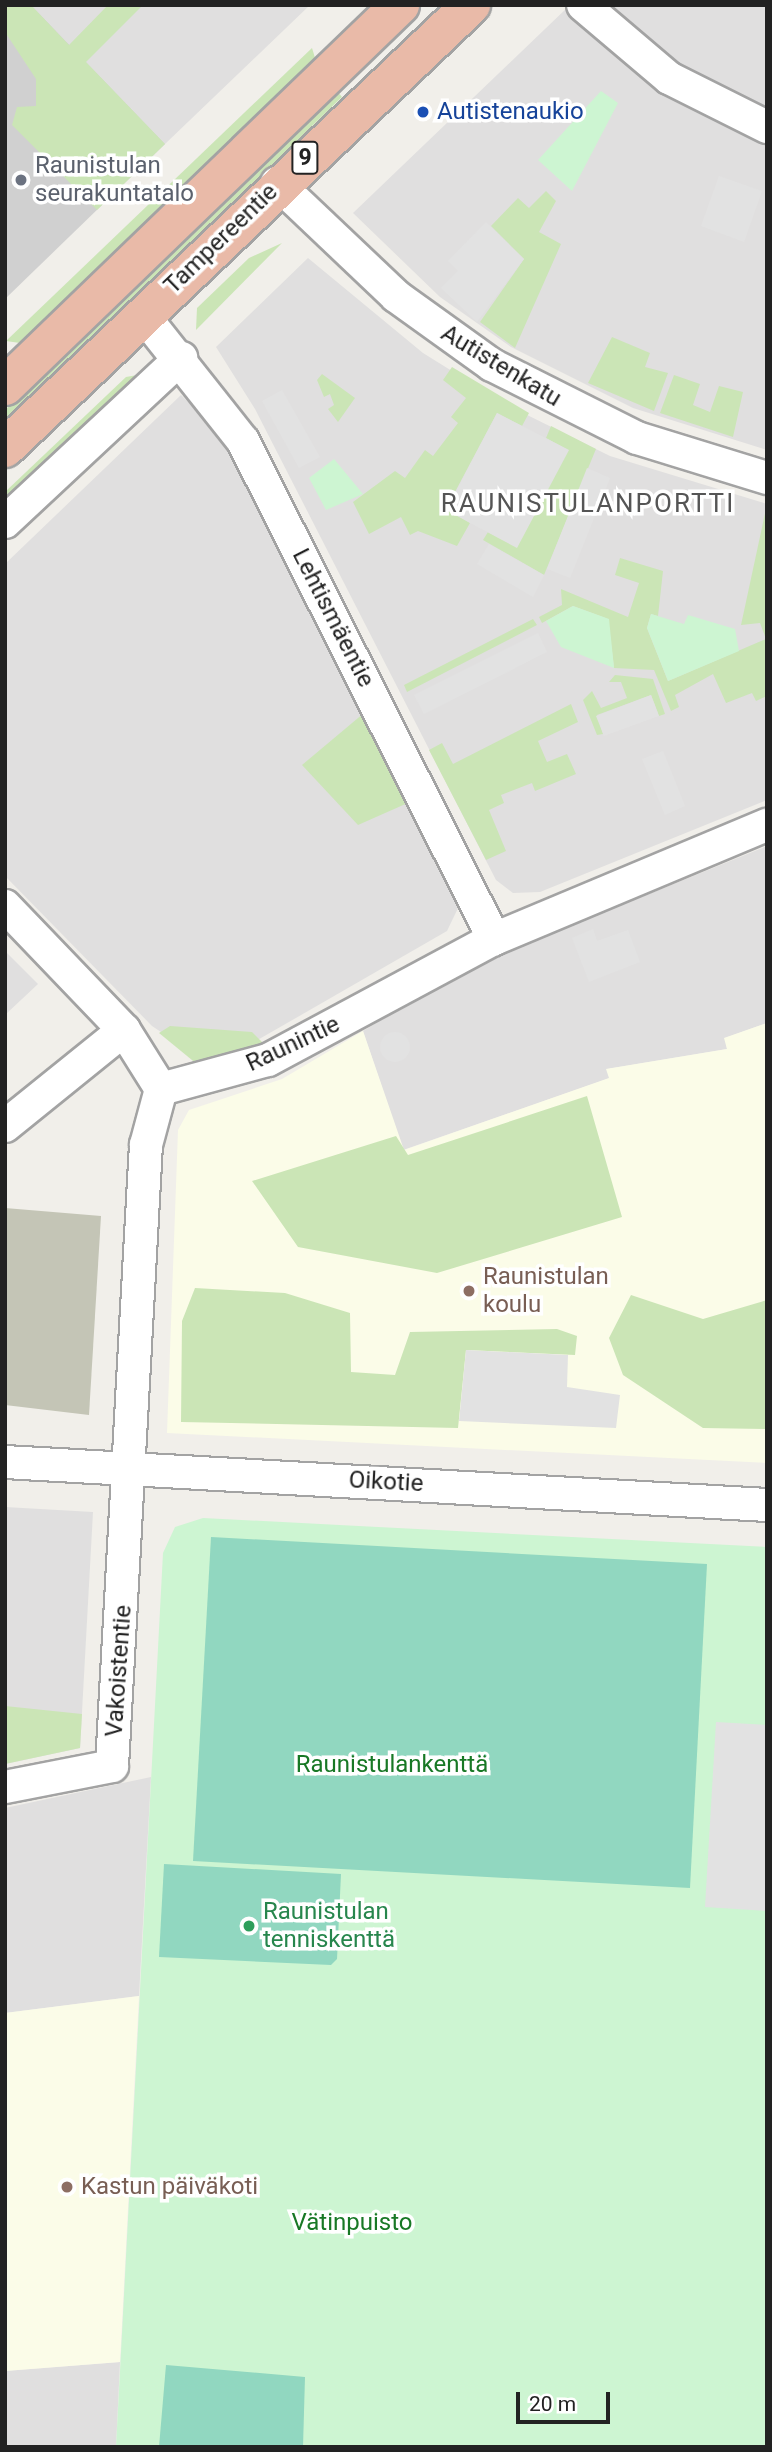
<!DOCTYPE html>
<meta charset="utf-8">
<style>
body{margin:0}
#map{position:relative;width:772px;height:2452px;overflow:hidden;background:#f1efea;font-family:Roboto,sans-serif}
div>[style]{position:absolute}
.residential>*{inset:0;background:#e0dfdf}
.education>*{inset:0;background:#fbfce8}
.religious>*{inset:0;background:#d0d0d0}
.construction>*{inset:0;background:#c4c5b6}
.grass>*{inset:0;background:#cbe5b6}
.park>*{inset:0;background:#cdf5d2}
.pitch>*{inset:0;background:#91d7c0}
.parking>*{inset:0;background:#e2e2e2}
.round{border-radius:50%}
.roads{filter:drop-shadow(2px 0 #a3a3a3) drop-shadow(-2px 0 #a3a3a3) drop-shadow(0 2px #a3a3a3) drop-shadow(0 -2px #a3a3a3)}
.minor>*{height:32px;margin:-16px;padding:0 16px;transform-origin:16px;border-radius:16px;background:#fff}
.trunk>*{height:38px;margin:-19px;padding:0 19px;transform-origin:19px;border-radius:19px;background:#e9baa8}
.dots>*{width:19px;height:19px;translate:-50% -50%;box-sizing:border-box;border:4px solid #fff;border-radius:50%}
span{translate:-50% -50%;white-space:nowrap;text-align:center;line-height:1.15;-webkit-text-stroke:7px #fff;paint-order:stroke}
.shield-label span{padding:2px 5px;background:#fff;border:2px solid;border-radius:5px;-webkit-text-stroke-width:0}
.shield-label{font-size:23px;color:#222;font-weight:700}
.transit-label{font-size:24px;color:#164399}
.left{translate:0 -50%;text-align:left}
.worship-label{font-size:24px;color:#5b616d}
.street-label{font-size:24px;color:#222}
.education-label{font-size:24px;color:#785e54}
.park-label{font-size:24px;color:#187825}
.leisure-label{font-size:24px;color:#27864d}
.neighbourhood-label{font-size:26px;color:#555;letter-spacing:2px}
.frame{position:absolute;inset:0;border:7px solid #222;pointer-events:none}
.scale{position:absolute;left:516px;top:2392px;width:94px;height:32px;box-sizing:border-box;border:4px solid #222;border-top:0;padding-left:9px;font-size:21px;line-height:24px;white-space:nowrap;color:#222;-webkit-text-stroke:5px #fff;paint-order:stroke}
</style>
<div id="map">
<div class="residential">
<div style="clip-path:polygon(31px 5px,310px 5px,165px 144px)"></div>
<div style="clip-path:polygon(570px 5px,767px 5px,767px 450px,633px 408px,511px 347px,440px 297px,353px 213px)"></div>
<div style="clip-path:polygon(308px 258px,423px 353px,505px 404px,610px 456px,767px 504px,767px 800px,540px 892px,513px 893px,496px 880px,255px 409px,216px 347px)"></div>
<div style="clip-path:polygon(181px 395px,220px 434px,459px 906px,447px 931px,249px 1045px,164px 1034px,152px 1026px,5px 876px,5px 564px)"></div>
<div style="clip-path:polygon(767px 846px,767px 1023px,725px 1038px,727px 1049px,607px 1069px,610px 1078px,403px 1150px,363px 1031px,472px 966px)"></div>
<div style="clip-path:polygon(5px 951px,38px 984px,5px 1015px)"></div>
<div style="clip-path:polygon(5px 1507px,93px 1512px,80px 1748px,5px 1764px)"></div>
<div style="clip-path:polygon(151px 1777px,139px 1996px,5px 2013px,5px 1808px)"></div>
<div style="clip-path:polygon(120px 2362px,116px 2447px,5px 2447px,5px 2371px)"></div>
</div>
<div class="education">
<div style="clip-path:polygon(767px 1023px,767px 1463px,167px 1433px,178px 1130px,189px 1110px,282px 1079px,363px 1031px,404px 1150px,609px 1078px,606px 1069px,727px 1049px,724px 1038px)"></div>
<div style="clip-path:polygon(139px 1996px,120px 2362px,5px 2371px,5px 2013px)"></div>
</div>
<div class="religious">
<div style="clip-path:polygon(5px 5px,31px 5px,165px 144px,5px 299px)"></div>
</div>
<div class="construction">
<div style="clip-path:polygon(5px 1208px,101px 1216px,89px 1415px,5px 1405px)"></div>
</div>
<div class="grass">
<div style="clip-path:polygon(5px 5px,31px 5px,69px 45px,108px 5px,143px 5px,86px 62px,165px 144px,97px 210px,12px 125px,17px 107px,36px 106px,36px 79px,5px 32px)"></div>
<div style="clip-path:polygon(312px 48px,316px 61px,27px 344px,6px 341px)"></div>
<div style="clip-path:polygon(336px 90px,342px 97px,5px 423px,5px 410px)"></div>
<div style="clip-path:polygon(546px 191px,556px 201px,539px 232px,561px 244px,515px 348px,480px 322px,524px 259px,491px 226px,518px 198px,529px 208px)"></div>
<div style="clip-path:polygon(282px 243px,196px 330px,197px 308px,249px 258px)"></div>
<div style="clip-path:polygon(612px 337px,650px 353px,645px 367px,668px 373px,654px 411px,588px 383px)"></div>
<div style="clip-path:polygon(452px 367px,529px 413px,522px 426px,497px 413px,446px 509px,470px 523px,457px 546px,418px 531px,410px 535px,401px 517px,369px 534px,353px 502px,395px 471px,405px 478px,425px 450px,433px 456px,458px 423px,451px 417px,466px 398px,443px 380px)"></div>
<div style="clip-path:polygon(143px 374px,5px 506px,5px 492px,126px 377px)"></div>
<div style="clip-path:polygon(322px 374px,355px 398px,338px 422px,328px 409px,334px 405px,330px 394px,324px 397px,317px 380px)"></div>
<div style="clip-path:polygon(674px 375px,700px 384px,693px 405px,710px 412px,719px 386px,743px 392px,733px 437px,660px 413px)"></div>
<div style="clip-path:polygon(551px 426px,596px 449px,544px 575px,483px 540px,488px 532px,517px 547px,568px 450px,546px 438px)"></div>
<div style="clip-path:polygon(767px 504px,767px 696px,756px 701px,752px 693px,726px 703px,713px 674px,675px 695px,679px 707px,671px 711px,654px 670px,614px 668px,608px 619px,573px 606px,542px 623px,539px 617px,562px 605px,561px 589px,628px 617px,639px 583px,615px 575px,620px 558px,663px 571px,658px 616px,651px 614px,647px 628px,668px 681px,766px 639px,760px 623px,741px 625px)"></div>
<div style="clip-path:polygon(533px 619px,537px 625px,407px 692px,404px 685px)"></div>
<div style="clip-path:polygon(615px 675px,653px 679px,665px 714px,659px 716px,651px 695px,597px 715px,603px 734px,597px 735px,583px 700px,592px 691px,601px 708px,627px 698px,621px 682px,609px 682px)"></div>
<div style="clip-path:polygon(571px 704px,578px 722px,538px 741px,547px 762px,567px 754px,576px 774px,535px 791px,532px 783px,501px 795px,504px 803px,489px 810px,506px 851px,486px 860px,429px 750px,442px 743px,453px 764px)"></div>
<div style="clip-path:polygon(364px 713px,410px 802px,358px 825px,302px 765px)"></div>
<div style="clip-path:polygon(170px 1026px,252px 1032px,265px 1045px,198px 1065px,159px 1033px)"></div>
<div style="clip-path:polygon(587px 1096px,622px 1217px,437px 1273px,298px 1247px,252px 1181px,396px 1136px,408px 1155px)"></div>
<div style="clip-path:polygon(195px 1288px,285px 1293px,350px 1313px,351px 1372px,395px 1375px,410px 1332px,557px 1329px,577px 1336px,575px 1355px,466px 1350px,458px 1428px,181px 1422px,182px 1321px)"></div>
<div style="clip-path:polygon(631px 1295px,703px 1319px,767px 1300px,767px 1429px,703px 1428px,623px 1375px,609px 1338px)"></div>
<div style="clip-path:polygon(5px 1706px,82px 1714px,80px 1748px,5px 1764px)"></div>
</div>
<div class="park">
<div style="clip-path:polygon(601px 91px,618px 103px,572px 191px,538px 160px)"></div>
<div style="clip-path:polygon(334px 459px,363px 494px,326px 510px,309px 478px)"></div>
<div style="clip-path:polygon(573px 606px,609px 619px,614px 668px,561px 647px,546px 621px)"></div>
<div style="clip-path:polygon(651px 614px,684px 624px,688px 615px,735px 629px,739px 651px,668px 681px,647px 628px)"></div>
<div style="clip-path:polygon(203px 1518px,767px 1547px,767px 2447px,116px 2447px,163px 1553px,175px 1527px)"></div>
</div>
<div class="pitch">
<div style="clip-path:polygon(211px 1537px,707px 1564px,690px 1888px,193px 1861px)"></div>
<div style="clip-path:polygon(164px 1864px,341px 1874px,337px 1959px,331px 1965px,159px 1957px)"></div>
<div style="clip-path:polygon(166px 2365px,305px 2377px,303px 2447px,159px 2447px)"></div>
</div>
<div class="parking">
<div style="clip-path:polygon(719px 176px,762px 191px,744px 242px,701px 226px)"></div>
<div style="clip-path:polygon(486px 222px,524px 259px,477px 322px,441px 288px,458px 271px,448px 261px)"></div>
<div style="clip-path:polygon(282px 390px,320px 457px,299px 468px,262px 401px)"></div>
<div style="clip-path:polygon(497px 413px,569px 450px,517px 548px,446px 510px)"></div>
<div style="clip-path:polygon(587px 468px,610px 478px,570px 578px,547px 569px)"></div>
<div style="clip-path:polygon(489px 544px,544px 575px,533px 597px,477px 564px)"></div>
<div style="clip-path:polygon(538px 633px,547px 652px,424px 714px,414px 695px)"></div>
<div style="clip-path:polygon(651px 695px,659px 716px,604px 736px,596px 716px)"></div>
<div style="clip-path:polygon(663px 751px,685px 806px,665px 815px,642px 759px)"></div>
<div style="clip-path:polygon(593px 929px,597px 941px,628px 930px,640px 962px,589px 982px,572px 938px)"></div>
<div class="round" style="left:380px;top:1032px;width:30px;height:30px"></div>
<div style="clip-path:polygon(466px 1350px,568px 1355px,567px 1387px,620px 1395px,616px 1428px,459px 1421px)"></div>
<div style="clip-path:polygon(716px 1722px,767px 1725px,767px 1911px,705px 1907px)"></div>
</div>
<div class="roads">
<div class="minor">
<div style="left:583px;top:5px;width:113px;rotate:40.3deg"></div>
<div style="left:669px;top:78px;width:110px;rotate:26.6deg"></div>
<div style="left:277px;top:183px;width:164px;rotate:43.5deg"></div>
<div style="left:396px;top:296px;width:118px;rotate:35.7deg"></div>
<div style="left:492px;top:365px;width:162px;rotate:26.7deg"></div>
<div style="left:637px;top:438px;width:136px;rotate:17.1deg"></div>
<div style="left:143px;top:315px;width:161px;rotate:51.6deg"></div>
<div style="left:243px;top:441px;width:558px;rotate:63.25deg"></div>
<div style="left:5px;top:522px;width:241px;rotate:-43deg"></div>
<div style="left:5px;top:906px;width:172px;rotate:46.2deg"></div>
<div style="left:124px;top:1030px;width:70px;rotate:57.9deg"></div>
<div style="left:161px;top:1089px;width:111px;rotate:-15.2deg"></div>
<div style="left:268px;top:1060px;width:256px;rotate:-28.2deg"></div>
<div style="left:494px;top:939px;width:296px;rotate:-22.7deg"></div>
<div style="left:5px;top:1126px;width:153px;rotate:-38.9deg"></div>
<div style="left:5px;top:1462px;width:763px;rotate:3.23deg"></div>
<div style="left:5px;top:1787px;width:109px;rotate:-11.1deg"></div>
<div style="left:112px;top:1766px;width:622px;rotate:-86.87deg"></div>
<div style="left:146px;top:1145px;width:58px;rotate:-75deg"></div>
</div>
<div class="trunk">
<div style="left:5px;top:386px;width:549px;rotate:-43.97deg"></div>
<div style="left:5px;top:448px;width:643px;rotate:-43.55deg"></div>
</div>
</div>
<div class="dots">
<div style="left:423px;top:112px;background:#1a4fb4"></div>
<div style="left:21px;top:180px;background:#6b7280"></div>
<div style="left:469px;top:1291px;background:#8d6e63"></div>
<div style="left:249px;top:1926px;background:#2e9e5b"></div>
<div style="left:67px;top:2187px;background:#8d6e63"></div>
</div>
<div class="shield-label">
<span style="left:305px;top:158px">9</span>
</div>
<div class="transit-label">
<span class="left" style="left:437px;top:112px">Autistenaukio</span>
</div>
<div class="worship-label">
<span class="left" style="left:35px;top:180px">Raunistulan<br>seurakuntatalo</span>
</div>
<div class="street-label">
<span style="left:221px;top:239px;rotate:-44deg">Tampereentie</span>
<span style="left:501px;top:366px;rotate:31deg">Autistenkatu</span>
<span style="left:333px;top:618px;rotate:63deg">Lehtismäentie</span>
<span style="left:293px;top:1044px;rotate:-25deg">Raunintie</span>
<span style="left:386px;top:1482px;rotate:3deg">Oikotie</span>
<span style="left:119px;top:1671px;rotate:-86deg">Vakoistentie</span>
</div>
<div class="education-label">
<span class="left" style="left:483px;top:1291px">Raunistulan<br>koulu</span>
<span class="left" style="left:81px;top:2187px">Kastun päiväkoti</span>
</div>
<div class="park-label">
<span style="left:392px;top:1765px">Raunistulankenttä</span>
<span style="left:352px;top:2223px">Vätinpuisto</span>
</div>
<div class="leisure-label">
<span class="left" style="left:263px;top:1926px">Raunistulan<br>tenniskenttä</span>
</div>
<div class="neighbourhood-label">
<span style="left:588px;top:504px">RAUNISTULANPORTTI</span>
</div>
<div class="frame"></div>
<div class="scale">20 m</div>
</div>
